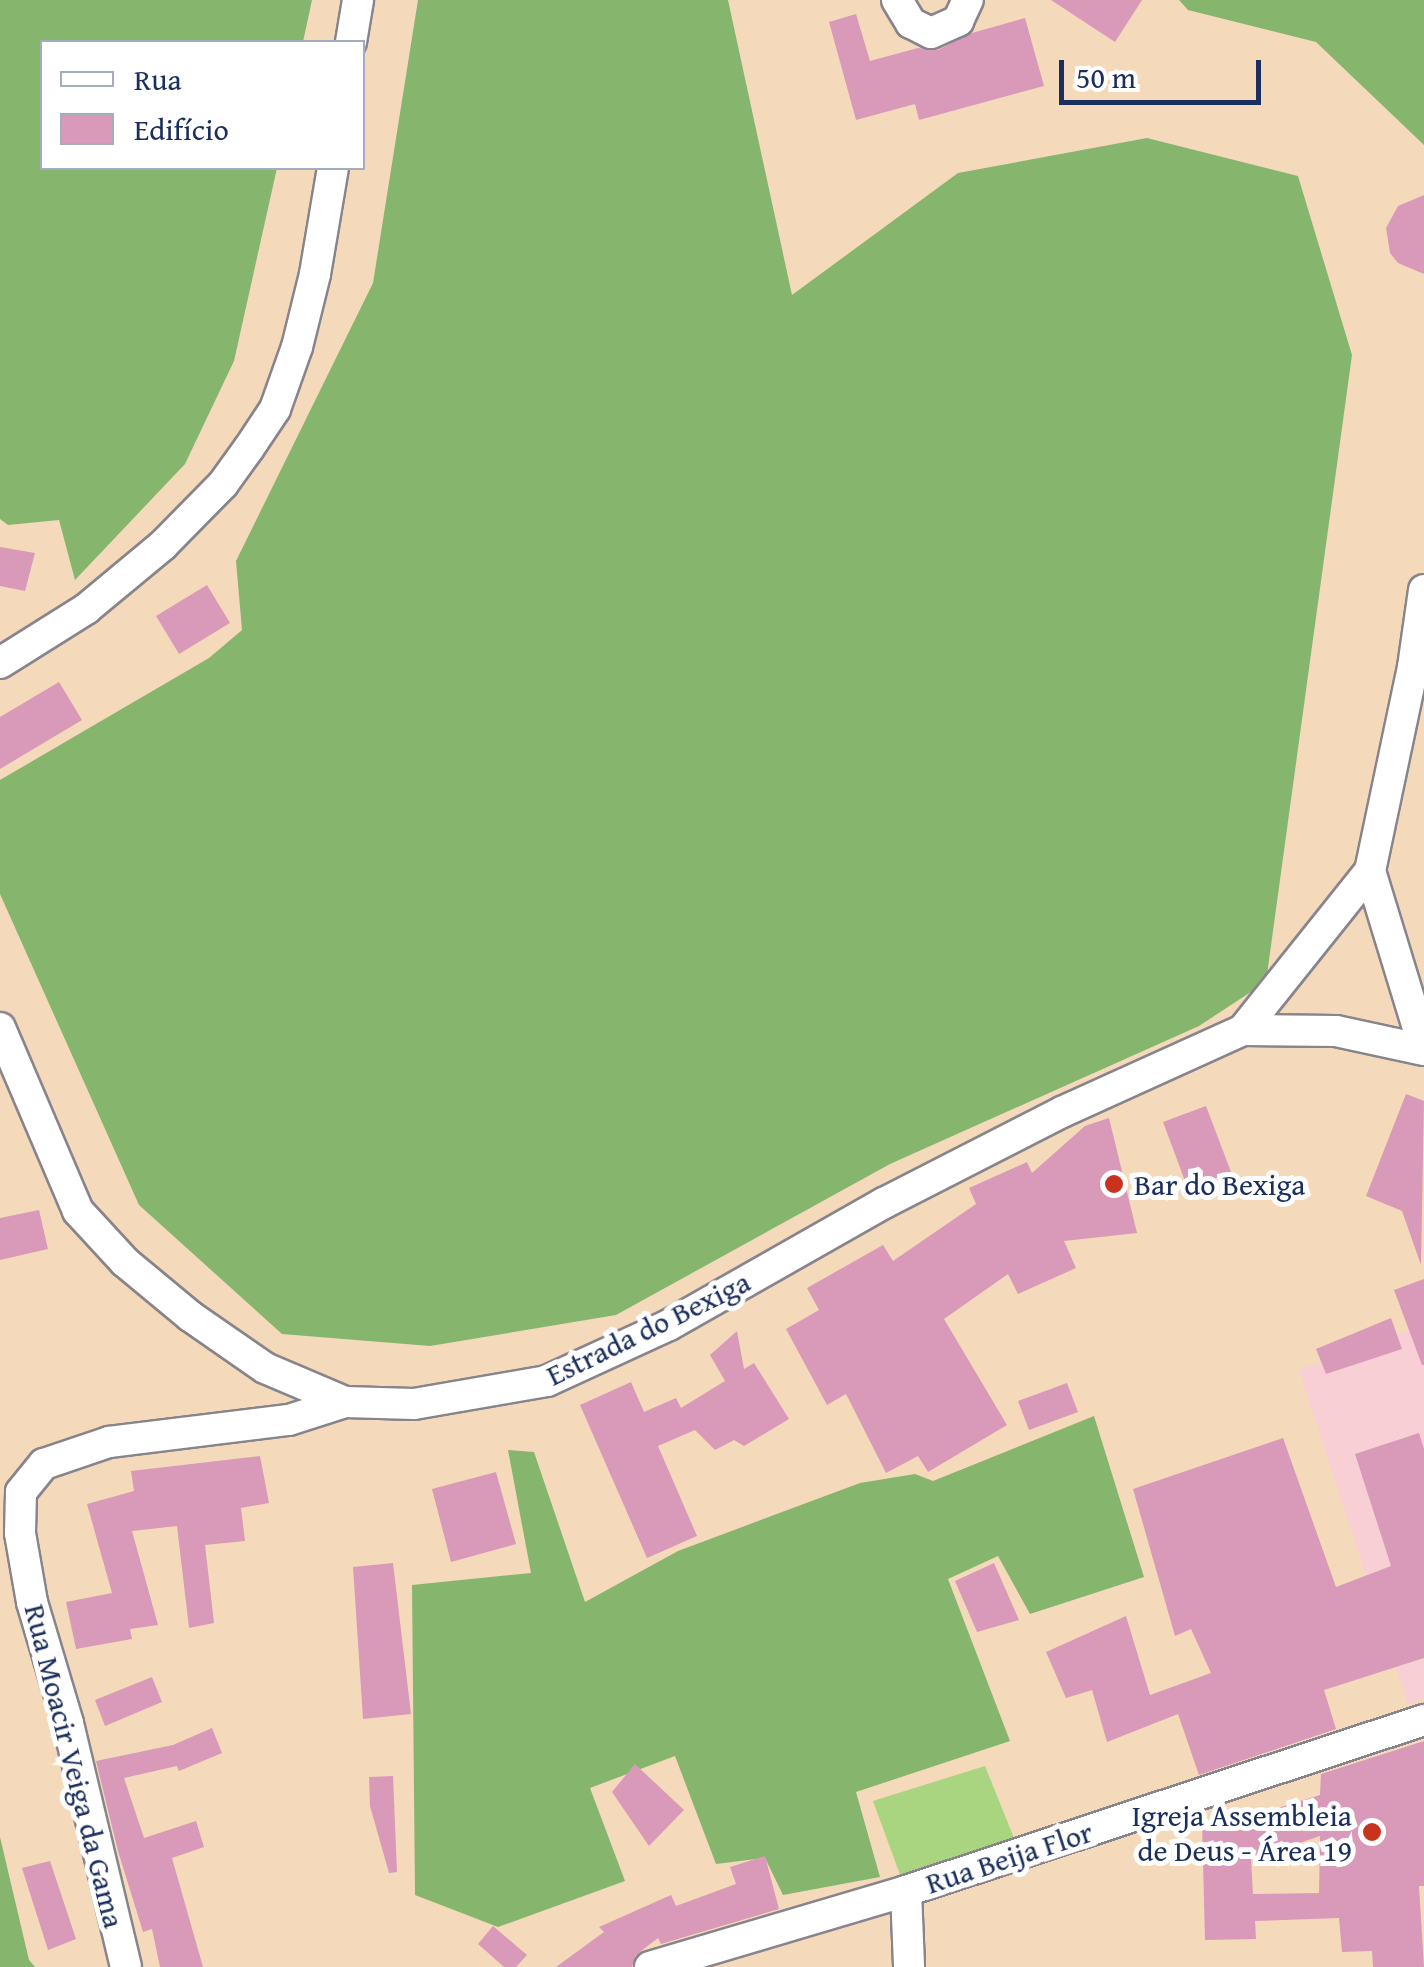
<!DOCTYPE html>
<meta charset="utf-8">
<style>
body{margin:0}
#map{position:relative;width:1424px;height:1967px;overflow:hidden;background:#f4d9bb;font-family:"Gentium Book Plus",serif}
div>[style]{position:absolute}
.built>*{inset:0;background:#f7cfd5}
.green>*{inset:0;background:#a9d480}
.forest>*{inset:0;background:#86b66e}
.building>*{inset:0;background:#d99ab9}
.roads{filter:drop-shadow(2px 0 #88848c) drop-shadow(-2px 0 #88848c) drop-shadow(0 2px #88848c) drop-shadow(0 -2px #88848c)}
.minor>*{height:30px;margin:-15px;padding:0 15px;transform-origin:15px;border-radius:15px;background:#fff}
.dots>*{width:28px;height:28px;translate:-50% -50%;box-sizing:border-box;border:5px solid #fff;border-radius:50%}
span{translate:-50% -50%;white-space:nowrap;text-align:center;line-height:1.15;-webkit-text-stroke:10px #fff;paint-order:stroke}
.poi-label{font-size:30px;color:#1b2f5e}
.left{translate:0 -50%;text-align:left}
.right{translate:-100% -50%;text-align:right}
.street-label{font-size:30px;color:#1b2f5e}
.legend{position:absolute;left:40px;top:40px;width:325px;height:130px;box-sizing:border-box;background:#fff;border:2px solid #a4acbf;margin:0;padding:12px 18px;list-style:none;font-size:30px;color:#1b2f5e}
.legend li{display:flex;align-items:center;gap:20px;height:50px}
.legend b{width:50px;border:2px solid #a4acbf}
.scale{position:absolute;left:1059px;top:60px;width:202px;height:45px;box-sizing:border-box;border:5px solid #1b2f5e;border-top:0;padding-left:12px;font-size:30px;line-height:35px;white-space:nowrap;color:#1b2f5e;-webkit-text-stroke:8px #fff;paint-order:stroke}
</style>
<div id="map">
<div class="built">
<div style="clip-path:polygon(1424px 1325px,1424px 1699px,1408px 1704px,1299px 1370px)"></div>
</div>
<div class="green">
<div style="clip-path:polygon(985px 1766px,1014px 1838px,906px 1891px,873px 1801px)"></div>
</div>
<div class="forest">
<div style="clip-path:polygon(0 0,312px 0,303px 42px,42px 42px,42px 168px,277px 168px,234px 361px,185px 464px,75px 580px,59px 520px,8px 525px,0 519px)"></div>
<div style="clip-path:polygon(418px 0,728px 0,792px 295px,958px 173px,1147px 138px,1298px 176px,1352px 355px,1266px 982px,1199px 1026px,890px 1164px,616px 1315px,430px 1346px,282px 1334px,139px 1205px,0 894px,0 780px,209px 658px,242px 630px,236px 561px,373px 283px)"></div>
<div style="clip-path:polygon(1179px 0,1424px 0,1424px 145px,1316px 42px,1188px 10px)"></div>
<div style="clip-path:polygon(1094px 1416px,1144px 1577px,1030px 1614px,998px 1556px,948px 1579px,1010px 1741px,856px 1792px,880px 1877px,783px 1895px,765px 1858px,716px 1864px,675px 1756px,590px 1788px,625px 1881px,498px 1927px,415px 1895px,412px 1585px,531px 1573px,508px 1450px,534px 1452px,585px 1602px,678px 1551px,860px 1483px,915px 1474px,933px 1481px)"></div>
<div style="clip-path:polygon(0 1837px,29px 1960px,35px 1967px,0 1967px)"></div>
</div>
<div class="building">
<div style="clip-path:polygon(1051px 0,1142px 0,1115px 42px)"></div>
<div style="clip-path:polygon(856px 14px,870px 61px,918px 48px,938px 50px,972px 33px,1025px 18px,1044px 86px,919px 120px,915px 104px,856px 120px,829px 22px)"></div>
<div style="clip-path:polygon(1424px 195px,1424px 274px,1398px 263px,1390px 253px,1386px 228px,1398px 206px)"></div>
<div style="clip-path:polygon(0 547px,35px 553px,25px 591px,0 586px)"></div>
<div style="clip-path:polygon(207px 585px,230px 623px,179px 654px,156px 616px)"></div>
<div style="clip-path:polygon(59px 682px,82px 720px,0 769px,0 717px)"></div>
<div style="clip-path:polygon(1406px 1094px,1424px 1101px,1421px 1265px,1402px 1211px,1366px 1196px)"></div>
<div style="clip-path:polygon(1206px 1106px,1231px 1172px,1188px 1189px,1163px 1122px)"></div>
<div style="clip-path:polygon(1109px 1118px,1137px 1233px,1064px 1241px,1076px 1268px,1018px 1294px,1008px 1274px,944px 1319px,1007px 1425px,928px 1472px,918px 1456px,886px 1473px,846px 1394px,827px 1405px,786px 1329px,819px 1310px,807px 1288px,883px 1245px,893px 1261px,976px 1204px,969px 1188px,1027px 1162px,1032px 1173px,1085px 1126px)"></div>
<div style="clip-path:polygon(39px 1210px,48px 1249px,0 1260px,0 1218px)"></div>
<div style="clip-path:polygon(1424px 1279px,1424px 1365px,1422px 1365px,1394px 1290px)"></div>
<div style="clip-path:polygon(1391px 1318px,1402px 1349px,1326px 1374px,1316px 1349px)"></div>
<div style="clip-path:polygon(737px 1331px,744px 1369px,754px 1363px,789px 1419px,744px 1446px,734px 1440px,715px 1450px,695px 1430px,658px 1446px,697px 1536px,647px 1558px,580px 1405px,631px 1382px,644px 1412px,676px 1398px,681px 1408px,725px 1381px,710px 1355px)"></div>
<div style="clip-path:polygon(1067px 1383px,1078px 1412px,1029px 1430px,1018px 1401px)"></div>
<div style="clip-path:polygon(1419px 1433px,1424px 1449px,1424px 1658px,1324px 1690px,1336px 1729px,1199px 1775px,1178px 1714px,1107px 1742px,1092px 1690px,1066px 1698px,1046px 1652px,1126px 1616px,1150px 1695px,1211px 1673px,1191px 1629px,1175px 1636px,1133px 1489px,1283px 1438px,1336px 1587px,1391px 1566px,1355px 1454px)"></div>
<div style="clip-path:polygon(260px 1456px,269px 1503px,241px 1508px,245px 1541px,205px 1545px,214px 1623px,189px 1628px,177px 1526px,132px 1531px,158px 1625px,130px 1629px,132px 1639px,76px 1649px,66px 1602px,112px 1593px,87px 1504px,134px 1491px,131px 1471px)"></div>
<div style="clip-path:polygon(496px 1472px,516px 1544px,451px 1562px,432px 1489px)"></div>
<div style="clip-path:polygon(393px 1563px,411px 1714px,363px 1719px,353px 1567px)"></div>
<div style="clip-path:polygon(994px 1563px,1019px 1620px,977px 1632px,955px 1581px)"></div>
<div style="clip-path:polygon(152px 1677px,162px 1702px,105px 1726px,95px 1700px)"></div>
<div style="clip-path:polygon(212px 1728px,222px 1753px,179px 1771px,177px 1766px,124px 1778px,144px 1838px,196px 1821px,204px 1847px,172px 1858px,203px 1967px,160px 1967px,152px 1929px,143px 1932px,118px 1851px,96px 1761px,173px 1745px)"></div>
<div style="clip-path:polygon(evenodd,1424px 1741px,1424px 1886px,1419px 1886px,1424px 1967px,1373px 1967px,1372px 1951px,1342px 1952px,1339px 1918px,1255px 1921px,1256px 1939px,1205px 1940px,1202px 1822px,1249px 1817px,1320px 1795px,1321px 1774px,1424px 1741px,1320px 1836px,1319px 1893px,1253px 1894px,1251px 1859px,1320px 1836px)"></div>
<div style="clip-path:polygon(635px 1764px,684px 1810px,649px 1846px,612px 1792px)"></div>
<div style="clip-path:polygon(393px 1776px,397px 1872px,389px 1873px,370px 1806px,369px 1777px)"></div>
<div style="clip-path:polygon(765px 1856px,779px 1909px,661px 1944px,658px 1938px,636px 1955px,632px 1967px,556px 1967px,604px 1932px,599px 1927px,671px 1895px,676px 1906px,736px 1884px,730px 1867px)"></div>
<div style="clip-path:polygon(50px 1861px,76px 1939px,48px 1950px,22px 1868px)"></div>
<div style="clip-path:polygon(493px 1926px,527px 1955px,516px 1967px,504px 1967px,478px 1944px)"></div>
</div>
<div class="roads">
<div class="minor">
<div style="left:897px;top:0;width:27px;rotate:59deg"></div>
<div style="left:911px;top:23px;width:22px;rotate:27deg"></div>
<div style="left:931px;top:33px;width:30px;rotate:-24deg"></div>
<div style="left:958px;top:21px;width:23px;rotate:-65deg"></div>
<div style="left:351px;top:42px;width:43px;rotate:-80.5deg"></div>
<div style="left:1424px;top:590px;width:78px;rotate:98.1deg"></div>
<div style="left:1413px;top:667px;width:208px;rotate:101.9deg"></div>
<div style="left:1370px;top:871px;width:185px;rotate:73deg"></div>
<div style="left:0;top:663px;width:102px;rotate:-32.1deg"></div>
<div style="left:86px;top:609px;width:100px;rotate:-39.7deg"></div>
<div style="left:163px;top:545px;width:86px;rotate:-45.5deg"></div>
<div style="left:223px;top:484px;width:44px;rotate:-54.2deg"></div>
<div style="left:249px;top:448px;width:47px;rotate:-56.3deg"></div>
<div style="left:275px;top:409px;width:66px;rotate:-70.5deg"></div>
<div style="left:297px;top:347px;width:75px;rotate:-76.1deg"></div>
<div style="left:315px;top:274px;width:108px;rotate:-80.4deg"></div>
<div style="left:0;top:1028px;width:199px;rotate:66.9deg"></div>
<div style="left:78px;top:1211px;width:69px;rotate:47.3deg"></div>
<div style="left:125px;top:1262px;width:85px;rotate:39.7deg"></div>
<div style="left:190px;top:1316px;width:91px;rotate:34.7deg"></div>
<div style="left:265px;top:1368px;width:87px;rotate:23deg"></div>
<div style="left:345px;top:1402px;width:69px;rotate:1.7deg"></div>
<div style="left:414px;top:1404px;width:135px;rotate:-9.8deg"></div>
<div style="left:547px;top:1381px;width:134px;rotate:-24.7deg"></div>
<div style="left:669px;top:1325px;width:247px;rotate:-29.6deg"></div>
<div style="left:884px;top:1203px;width:200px;rotate:-27.1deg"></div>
<div style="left:1062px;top:1112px;width:199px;rotate:-24.4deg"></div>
<div style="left:1243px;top:1030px;width:93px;rotate:0.6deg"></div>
<div style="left:1336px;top:1031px;width:90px;rotate:12.2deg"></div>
<div style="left:1243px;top:1030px;width:203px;rotate:-51.4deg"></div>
<div style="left:906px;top:1891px;width:76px;rotate:87.7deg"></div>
<div style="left:126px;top:1967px;width:251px;rotate:-103.4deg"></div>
<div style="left:68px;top:1723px;width:126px;rotate:-106.6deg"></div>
<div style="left:32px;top:1602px;width:70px;rotate:-99.9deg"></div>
<div style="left:20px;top:1533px;width:41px;rotate:-88.6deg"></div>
<div style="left:21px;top:1492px;width:36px;rotate:-51deg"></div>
<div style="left:44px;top:1464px;width:69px;rotate:-18.7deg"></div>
<div style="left:109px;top:1442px;width:181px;rotate:-7deg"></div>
<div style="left:289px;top:1420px;width:59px;rotate:-17.8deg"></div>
<div style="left:650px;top:1967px;width:267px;rotate:-16.5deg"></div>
<div style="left:906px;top:1891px;width:545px;rotate:-18.27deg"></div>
</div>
</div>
<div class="dots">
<div style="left:1114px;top:1184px;background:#c8321e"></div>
<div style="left:1372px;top:1832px;background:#c8321e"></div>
</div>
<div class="poi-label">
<span class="left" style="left:1134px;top:1184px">Bar do Bexiga</span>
<span class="right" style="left:1352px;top:1832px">Igreja Assembleia<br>de Deus - Área 19</span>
</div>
<div class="street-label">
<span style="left:648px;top:1328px;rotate:-26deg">Estrada do Bexiga</span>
<span style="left:75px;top:1766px;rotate:76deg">Rua Moacir Veiga da Gama</span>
<span style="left:1009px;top:1857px;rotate:-18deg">Rua Beija Flor</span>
</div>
<ul class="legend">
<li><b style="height:12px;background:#fff"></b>Rua</li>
<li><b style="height:28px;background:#d99ab9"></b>Edifício</li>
</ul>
<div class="scale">50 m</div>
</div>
